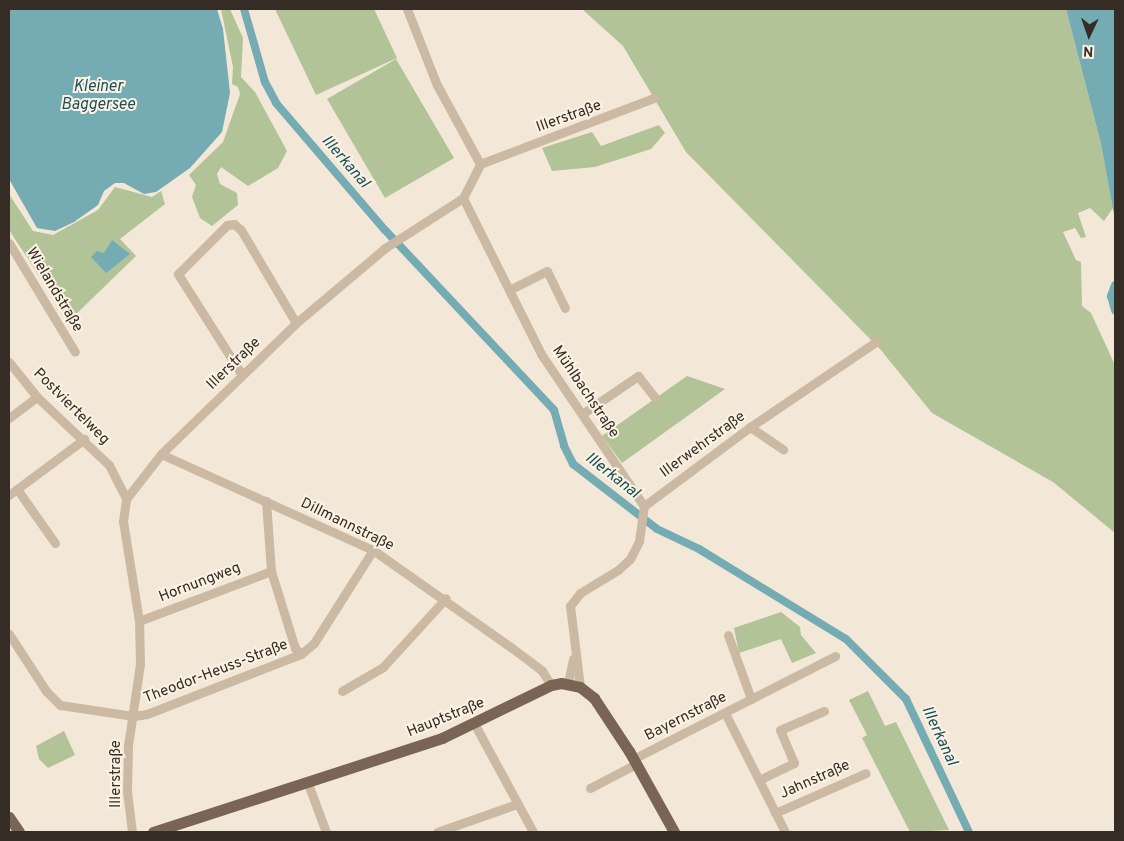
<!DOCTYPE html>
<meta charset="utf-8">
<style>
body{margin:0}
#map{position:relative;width:1124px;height:841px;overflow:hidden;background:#f3e8d8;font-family:Overpass,sans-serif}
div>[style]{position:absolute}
.green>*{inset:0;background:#b1c397}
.water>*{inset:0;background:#75abb2}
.canal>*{height:8px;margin:-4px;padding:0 4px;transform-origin:4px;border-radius:4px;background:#75abb2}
.minor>*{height:9px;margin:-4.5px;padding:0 4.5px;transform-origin:4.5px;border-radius:4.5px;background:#ccb9a3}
.major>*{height:11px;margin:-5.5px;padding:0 5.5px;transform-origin:5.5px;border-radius:5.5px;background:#7a6455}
span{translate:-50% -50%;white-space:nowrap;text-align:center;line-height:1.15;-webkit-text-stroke:4px #fbf2e4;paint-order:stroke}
.street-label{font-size:15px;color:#362c26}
.water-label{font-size:16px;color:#18515b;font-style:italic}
.frame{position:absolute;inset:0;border:10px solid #362c26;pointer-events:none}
.north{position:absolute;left:1064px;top:10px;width:50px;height:50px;-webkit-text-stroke:4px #fbf2e4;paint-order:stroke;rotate:183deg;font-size:14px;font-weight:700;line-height:20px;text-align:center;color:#362c26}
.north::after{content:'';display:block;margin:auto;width:18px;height:22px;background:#362c26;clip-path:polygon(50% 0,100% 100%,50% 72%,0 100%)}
</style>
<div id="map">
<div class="green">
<div style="clip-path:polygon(221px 9px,230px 9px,243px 38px,241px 77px,255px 92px,287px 151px,278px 168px,248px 186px,221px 167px,217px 174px,220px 184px,237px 193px,238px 205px,212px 226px,200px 218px,192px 197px,196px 185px,189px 175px,223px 142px,240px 94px,238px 87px,232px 84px,233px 67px)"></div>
<div style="clip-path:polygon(275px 9px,374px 9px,397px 58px,316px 95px)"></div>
<div style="clip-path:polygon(582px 9px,1066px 9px,1101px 144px,1113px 208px,1104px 221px,1090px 208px,1078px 213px,1086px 237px,1081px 238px,1075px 228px,1063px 232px,1076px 260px,1081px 262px,1082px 306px,1091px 313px,1115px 365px,1115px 533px,1053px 482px,932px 413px,880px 349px,686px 152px,623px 46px)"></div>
<div style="clip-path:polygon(396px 59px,454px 158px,385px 198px,327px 99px)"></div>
<div style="clip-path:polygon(659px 125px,665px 133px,651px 149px,595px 167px,552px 171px,542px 148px,592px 132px,601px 146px)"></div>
<div style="clip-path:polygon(115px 187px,152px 197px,161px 191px,165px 204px,120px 239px,136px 256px,69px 321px,9px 230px,9px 194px,33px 231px,53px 235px,98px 210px)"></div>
<div style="clip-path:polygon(687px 376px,725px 389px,622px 463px,602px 436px)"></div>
<div style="clip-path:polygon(781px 612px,800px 627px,801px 635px,816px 653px,792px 663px,781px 639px,739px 653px,734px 628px)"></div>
<div style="clip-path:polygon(868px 691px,885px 726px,896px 722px,949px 830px,910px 832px,862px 738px,867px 735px,849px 700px)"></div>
<div style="clip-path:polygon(64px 731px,75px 755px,48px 768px,39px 759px,36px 746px)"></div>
</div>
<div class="water">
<div style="clip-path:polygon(9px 9px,217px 9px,223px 29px,230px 93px,222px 132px,190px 168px,156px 192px,144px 194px,124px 183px,115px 183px,104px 191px,98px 205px,74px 222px,55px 231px,37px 228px,9px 179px)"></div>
<div style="clip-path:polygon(1066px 9px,1115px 9px,1115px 220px,1101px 144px)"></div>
<div style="clip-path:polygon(112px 240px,130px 254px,106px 273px,91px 257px,97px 251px,104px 253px)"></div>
</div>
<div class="canal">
<div style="left:244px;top:9px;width:76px;rotate:74deg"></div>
<div style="left:265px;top:82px;width:24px;rotate:62deg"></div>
<div style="left:276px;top:103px;width:167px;rotate:49.4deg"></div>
<div style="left:385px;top:230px;width:247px;rotate:46.8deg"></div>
<div style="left:554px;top:410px;width:37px;rotate:74deg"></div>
<div style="left:564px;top:446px;width:20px;rotate:63deg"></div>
<div style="left:573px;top:464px;width:106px;rotate:37.7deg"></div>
<div style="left:657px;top:529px;width:47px;rotate:25.5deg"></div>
<div style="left:699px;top:549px;width:172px;rotate:31.5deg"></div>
<div style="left:846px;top:639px;width:85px;rotate:45deg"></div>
<div style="left:906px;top:699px;width:147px;rotate:64.7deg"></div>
<div style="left:1115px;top:285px;width:12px;rotate:110deg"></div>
<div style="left:1111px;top:296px;width:15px;rotate:74deg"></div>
</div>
<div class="minor">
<div style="left:407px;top:9px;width:82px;rotate:68.5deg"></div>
<div style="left:437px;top:85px;width:90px;rotate:61.4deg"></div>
<div style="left:463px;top:198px;width:174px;rotate:63.4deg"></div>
<div style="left:541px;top:354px;width:184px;rotate:55.9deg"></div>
<div style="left:9px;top:243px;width:127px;rotate:58.8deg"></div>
<div style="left:511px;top:289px;width:40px;rotate:-26.6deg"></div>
<div style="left:547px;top:271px;width:41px;rotate:64.1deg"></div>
<div style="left:9px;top:362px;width:45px;rotate:51.3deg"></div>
<div style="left:37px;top:397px;width:99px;rotate:43.4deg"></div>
<div style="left:109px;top:465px;width:38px;rotate:63deg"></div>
<div style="left:242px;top:375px;width:120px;rotate:-122.4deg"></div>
<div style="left:178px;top:274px;width:69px;rotate:-45deg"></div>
<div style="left:227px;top:225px;width:7px;rotate:-8deg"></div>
<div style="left:234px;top:224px;width:9px;rotate:41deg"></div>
<div style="left:241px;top:230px;width:108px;rotate:59.4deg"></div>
<div style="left:582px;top:414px;width:68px;rotate:-34.2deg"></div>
<div style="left:638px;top:376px;width:28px;rotate:52deg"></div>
<div style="left:9px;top:418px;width:35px;rotate:-37deg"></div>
<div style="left:750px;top:427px;width:40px;rotate:34deg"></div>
<div style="left:161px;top:454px;width:233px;rotate:24.4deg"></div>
<div style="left:373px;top:550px;width:170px;rotate:35.2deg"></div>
<div style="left:512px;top:648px;width:38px;rotate:37deg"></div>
<div style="left:542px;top:671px;width:17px;rotate:57deg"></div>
<div style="left:17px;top:489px;width:66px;rotate:54.9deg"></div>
<div style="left:9px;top:495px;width:94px;rotate:-36.7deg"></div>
<div style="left:266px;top:501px;width:70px;rotate:85.9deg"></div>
<div style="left:271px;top:571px;width:81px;rotate:72.7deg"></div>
<div style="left:295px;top:648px;width:8px;rotate:45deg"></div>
<div style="left:139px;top:621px;width:141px;rotate:-20.7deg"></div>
<div style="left:9px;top:634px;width:68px;rotate:57deg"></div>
<div style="left:46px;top:691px;width:20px;rotate:45deg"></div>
<div style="left:60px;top:705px;width:75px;rotate:8.5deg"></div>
<div style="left:134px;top:716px;width:13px;rotate:-9deg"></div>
<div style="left:147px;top:714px;width:165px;rotate:-21.3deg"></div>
<div style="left:301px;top:654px;width:17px;rotate:-40deg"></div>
<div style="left:314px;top:643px;width:110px;rotate:-57.6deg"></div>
<div style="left:728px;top:635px;width:68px;rotate:70.2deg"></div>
<div style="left:568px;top:683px;width:25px;rotate:-78deg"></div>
<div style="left:580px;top:687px;width:82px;rotate:-97deg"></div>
<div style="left:570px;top:606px;width:16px;rotate:-52deg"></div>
<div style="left:580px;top:593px;width:44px;rotate:-31.2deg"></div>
<div style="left:618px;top:570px;width:16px;rotate:-43deg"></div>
<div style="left:630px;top:559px;width:20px;rotate:-63deg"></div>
<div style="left:639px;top:541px;width:35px;rotate:-82deg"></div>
<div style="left:644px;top:506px;width:132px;rotate:-36.7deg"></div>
<div style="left:750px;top:427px;width:153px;rotate:-34.1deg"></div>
<div style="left:342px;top:691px;width:48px;rotate:-30.3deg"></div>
<div style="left:383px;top:667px;width:93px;rotate:-47.6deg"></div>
<div style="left:725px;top:713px;width:133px;rotate:63.2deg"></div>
<div style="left:475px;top:725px;width:122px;rotate:61.5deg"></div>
<div style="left:633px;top:759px;width:227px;rotate:-27deg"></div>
<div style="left:759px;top:780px;width:39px;rotate:-26deg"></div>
<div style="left:794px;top:763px;width:36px;rotate:-113deg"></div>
<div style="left:780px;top:730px;width:48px;rotate:-23.4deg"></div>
<div style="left:307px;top:781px;width:54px;rotate:69.6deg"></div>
<div style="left:590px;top:788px;width:52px;rotate:-27.6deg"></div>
<div style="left:775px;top:813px;width:99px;rotate:-23.7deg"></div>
<div style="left:132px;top:832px;width:41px;rotate:-97deg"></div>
<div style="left:127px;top:791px;width:45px;rotate:-88.7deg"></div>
<div style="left:128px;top:746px;width:83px;rotate:-81.7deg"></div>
<div style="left:140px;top:664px;width:43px;rotate:-91.3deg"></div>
<div style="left:139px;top:621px;width:101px;rotate:-99.1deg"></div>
<div style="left:123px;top:521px;width:22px;rotate:-82deg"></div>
<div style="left:126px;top:499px;width:57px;rotate:-52.1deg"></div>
<div style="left:161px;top:454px;width:188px;rotate:-44.1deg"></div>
<div style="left:296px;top:323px;width:116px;rotate:-40.1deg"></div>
<div style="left:385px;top:248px;width:93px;rotate:-32.7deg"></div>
<div style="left:463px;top:198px;width:38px;rotate:-63deg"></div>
<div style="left:480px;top:164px;width:188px;rotate:-20.8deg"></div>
<div style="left:437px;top:832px;width:85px;rotate:-19.3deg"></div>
</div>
<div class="major">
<div style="left:9px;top:817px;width:18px;rotate:56deg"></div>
<div style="left:153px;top:832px;width:304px;rotate:-18deg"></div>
<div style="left:442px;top:738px;width:121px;rotate:-25.9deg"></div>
<div style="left:551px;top:685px;width:10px;rotate:-11deg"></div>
<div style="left:561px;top:683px;width:19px;rotate:12deg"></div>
<div style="left:580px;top:687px;width:18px;rotate:38deg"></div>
<div style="left:594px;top:698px;width:64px;rotate:56.6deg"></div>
<div style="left:629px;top:751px;width:93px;rotate:60.9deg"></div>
</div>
<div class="street-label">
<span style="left:569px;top:117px;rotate:-20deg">Illerstraße</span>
<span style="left:54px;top:290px;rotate:59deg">Wielandstraße</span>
<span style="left:234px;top:364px;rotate:-44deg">Illerstraße</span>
<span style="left:585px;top:392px;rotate:56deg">Mühlbachstraße</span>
<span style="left:71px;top:407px;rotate:45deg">Postviertelweg</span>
<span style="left:703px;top:445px;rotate:-36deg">Illerwehrstraße</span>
<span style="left:347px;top:525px;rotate:26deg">Dillmannstraße</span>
<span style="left:200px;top:583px;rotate:-21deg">Hornungweg</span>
<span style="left:216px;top:672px;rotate:-21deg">Theodor-Heuss-Straße</span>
<span style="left:686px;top:717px;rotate:-27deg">Bayernstraße</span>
<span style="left:446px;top:718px;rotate:-22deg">Hauptstraße</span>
<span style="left:117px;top:774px;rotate:-90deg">Illerstraße</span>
<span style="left:815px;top:780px;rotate:-24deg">Jahnstraße</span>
</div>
<div class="water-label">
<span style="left:98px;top:96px">Kleiner<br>Baggersee</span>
<span style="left:345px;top:162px;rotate:49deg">Illerkanal</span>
<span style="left:612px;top:476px;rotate:38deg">Illerkanal</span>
<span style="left:939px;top:736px;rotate:65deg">Illerkanal</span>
</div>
<div class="frame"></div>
<div class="north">N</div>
</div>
